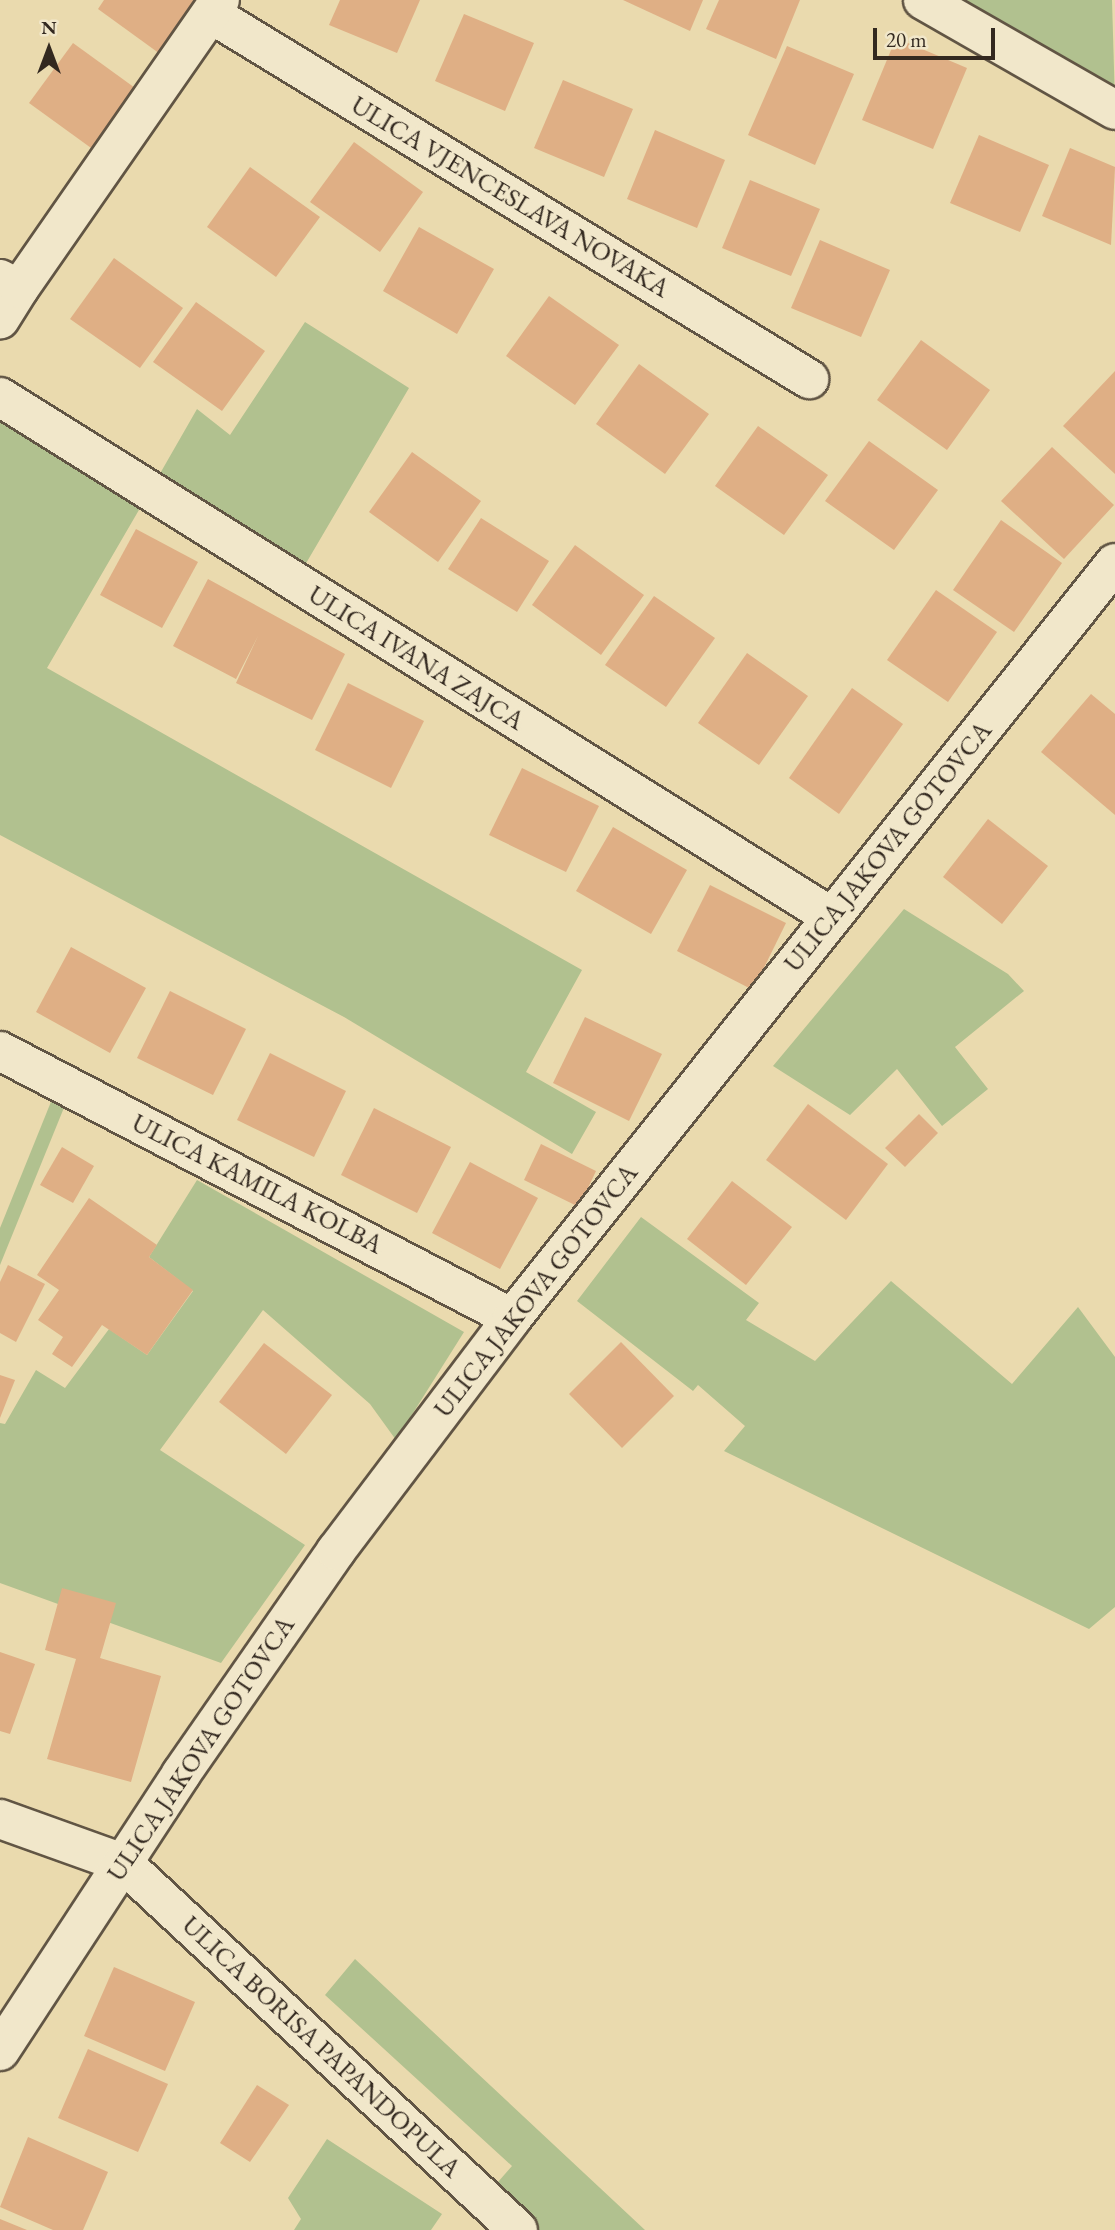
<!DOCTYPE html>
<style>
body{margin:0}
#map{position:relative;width:1115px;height:2230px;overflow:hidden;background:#eadaae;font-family:"EB Garamond",serif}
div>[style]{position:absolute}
.green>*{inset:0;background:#b1c18f}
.building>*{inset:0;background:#dfaf85}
.roads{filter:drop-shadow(2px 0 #615544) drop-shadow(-2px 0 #615544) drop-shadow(0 2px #615544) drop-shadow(0 -2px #615544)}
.minor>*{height:38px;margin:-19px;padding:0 19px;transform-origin:19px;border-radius:19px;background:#f1e7ca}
span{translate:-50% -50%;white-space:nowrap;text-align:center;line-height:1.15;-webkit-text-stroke:7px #f1e7ca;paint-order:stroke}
.street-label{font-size:26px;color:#332920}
.north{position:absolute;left:14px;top:14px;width:70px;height:70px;-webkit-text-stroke:5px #f1e7ca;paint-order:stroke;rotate:0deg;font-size:19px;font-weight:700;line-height:28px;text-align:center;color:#332920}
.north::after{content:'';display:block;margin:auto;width:24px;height:32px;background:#332920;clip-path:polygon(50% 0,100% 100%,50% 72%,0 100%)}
.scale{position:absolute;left:873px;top:28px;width:122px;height:32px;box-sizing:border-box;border:4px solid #332920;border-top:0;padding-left:9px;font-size:21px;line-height:24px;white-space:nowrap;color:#332920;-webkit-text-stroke:5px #f1e7ca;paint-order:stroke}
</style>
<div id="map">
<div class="green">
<div style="clip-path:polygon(925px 0,1112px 0,1115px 103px)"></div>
<div style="clip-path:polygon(305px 322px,409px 388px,295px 582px,150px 491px,47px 668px,582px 970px,526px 1072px,596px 1112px,572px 1154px,344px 1017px,0 835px,0 397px,150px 491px,197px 409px,230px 435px)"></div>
<div style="clip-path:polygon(904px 909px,1008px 974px,1024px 991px,955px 1047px,988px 1089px,942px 1126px,897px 1069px,850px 1115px,773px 1066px)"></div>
<div style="clip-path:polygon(59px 1082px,72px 1088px,0 1265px,0 1228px)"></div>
<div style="clip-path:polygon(197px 1180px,464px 1332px,396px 1440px,370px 1404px,263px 1310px,160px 1450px,305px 1545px,221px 1663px,0 1583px,0 1423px,5px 1424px,36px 1370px,65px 1388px,109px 1329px,147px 1355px,193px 1291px,149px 1257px)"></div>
<div style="clip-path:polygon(641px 1217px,759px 1303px,746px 1320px,815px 1361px,891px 1281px,1012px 1384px,1078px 1307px,1115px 1357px,1115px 1607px,1089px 1629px,724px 1451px,745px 1426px,698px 1385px,693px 1391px,577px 1301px)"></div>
<div style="clip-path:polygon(355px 1959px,645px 2230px,518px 2230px,484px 2198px,512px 2166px,325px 1995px)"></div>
<div style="clip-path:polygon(327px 2139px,442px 2214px,431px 2230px,294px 2230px,301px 2219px,288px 2198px)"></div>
</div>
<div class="building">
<div style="clip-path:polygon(104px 0,210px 0,167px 59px,98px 9px)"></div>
<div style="clip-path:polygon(340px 0,420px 0,397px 53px,329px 25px)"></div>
<div style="clip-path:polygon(623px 0,703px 0,690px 31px)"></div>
<div style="clip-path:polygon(719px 0,800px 0,776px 59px,706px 29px)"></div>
<div style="clip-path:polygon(464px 14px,534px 43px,505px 111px,435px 81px)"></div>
<div style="clip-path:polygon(896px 38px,967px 68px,933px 149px,862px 120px)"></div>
<div style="clip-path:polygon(73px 43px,142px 93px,98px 153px,29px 103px)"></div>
<div style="clip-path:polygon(787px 46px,854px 74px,815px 165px,748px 135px)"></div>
<div style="clip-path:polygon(563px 80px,633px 109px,604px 177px,534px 148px)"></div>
<div style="clip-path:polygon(655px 130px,725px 160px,697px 228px,627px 199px)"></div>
<div style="clip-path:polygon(979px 135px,1049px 165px,1020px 232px,950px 203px)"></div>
<div style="clip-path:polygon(354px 142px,423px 192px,380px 252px,310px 202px)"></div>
<div style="clip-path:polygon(1070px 148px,1115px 167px,1111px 245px,1042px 216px)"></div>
<div style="clip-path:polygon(250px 167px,320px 217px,276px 277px,207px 227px)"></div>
<div style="clip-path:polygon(750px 180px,820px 209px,791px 276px,722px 248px)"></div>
<div style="clip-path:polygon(419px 227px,494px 269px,457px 334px,383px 291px)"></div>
<div style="clip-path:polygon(820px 240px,890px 270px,861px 337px,791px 308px)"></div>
<div style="clip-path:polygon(114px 258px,183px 308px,140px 368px,70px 319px)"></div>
<div style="clip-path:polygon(549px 296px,619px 345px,575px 405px,506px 356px)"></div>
<div style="clip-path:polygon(196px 302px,265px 351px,222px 411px,153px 362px)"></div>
<div style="clip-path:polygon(921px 340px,990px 390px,947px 450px,877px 400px)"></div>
<div style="clip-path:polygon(639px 364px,709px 414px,665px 474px,596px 424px)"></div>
<div style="clip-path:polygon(1115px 371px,1115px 474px,1063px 426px)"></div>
<div style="clip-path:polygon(758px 426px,828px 475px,784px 535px,715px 486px)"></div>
<div style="clip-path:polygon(869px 441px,938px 490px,894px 550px,825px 501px)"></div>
<div style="clip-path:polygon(1052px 447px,1114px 505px,1064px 559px,1001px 501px)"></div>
<div style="clip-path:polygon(412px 452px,481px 501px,438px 562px,369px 512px)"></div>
<div style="clip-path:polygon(481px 518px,549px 561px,517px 612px,448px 569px)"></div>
<div style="clip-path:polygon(1001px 520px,1062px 563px,1014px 632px,953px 590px)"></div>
<div style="clip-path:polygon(136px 529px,198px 562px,162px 628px,100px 595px)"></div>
<div style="clip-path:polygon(575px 545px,644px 595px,601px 655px,532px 605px)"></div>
<div style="clip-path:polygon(208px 579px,345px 654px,312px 720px,236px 683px,258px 636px,236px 679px,173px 646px)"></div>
<div style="clip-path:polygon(936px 590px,997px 632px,948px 702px,887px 660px)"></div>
<div style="clip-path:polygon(654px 596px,715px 638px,666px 707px,605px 665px)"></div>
<div style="clip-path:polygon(747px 653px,808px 696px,759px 765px,698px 723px)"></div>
<div style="clip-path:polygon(348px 683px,424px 721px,391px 788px,315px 750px)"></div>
<div style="clip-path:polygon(852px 688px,903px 724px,839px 814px,789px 778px)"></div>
<div style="clip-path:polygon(1091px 694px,1115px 714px,1115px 815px,1041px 752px)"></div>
<div style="clip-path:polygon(522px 768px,599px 806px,566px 872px,489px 835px)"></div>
<div style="clip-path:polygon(988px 819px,1048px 866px,1002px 924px,943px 877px)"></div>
<div style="clip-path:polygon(613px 827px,687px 870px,651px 934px,576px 891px)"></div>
<div style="clip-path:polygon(710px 885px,786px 923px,753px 990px,677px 951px)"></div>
<div style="clip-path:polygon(71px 947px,146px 988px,110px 1053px,36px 1012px)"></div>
<div style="clip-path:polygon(170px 991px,246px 1029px,213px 1095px,137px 1058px)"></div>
<div style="clip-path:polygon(585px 1017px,662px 1054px,629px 1121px,553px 1083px)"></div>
<div style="clip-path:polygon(270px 1053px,346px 1091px,314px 1157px,237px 1120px)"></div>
<div style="clip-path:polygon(808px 1104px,888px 1164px,846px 1220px,766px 1160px)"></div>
<div style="clip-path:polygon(374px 1108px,451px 1147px,417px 1213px,341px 1175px)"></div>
<div style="clip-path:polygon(919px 1114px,938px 1133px,905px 1167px,885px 1148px)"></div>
<div style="clip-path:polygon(541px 1144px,596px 1171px,579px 1207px,524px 1180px)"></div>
<div style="clip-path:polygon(62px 1147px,94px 1166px,73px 1203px,40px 1185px)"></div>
<div style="clip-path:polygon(470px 1162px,538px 1198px,500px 1269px,432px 1233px)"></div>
<div style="clip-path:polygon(732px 1181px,792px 1227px,746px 1285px,687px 1239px)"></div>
<div style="clip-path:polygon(89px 1198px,157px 1245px,149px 1257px,193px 1290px,147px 1355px,102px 1325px,72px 1367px,52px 1354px,63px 1337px,38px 1320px,59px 1290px,37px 1275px)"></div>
<div style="clip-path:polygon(8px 1265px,45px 1284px,16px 1342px,0 1333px,0 1282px)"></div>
<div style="clip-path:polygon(621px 1342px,674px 1396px,622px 1448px,569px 1394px)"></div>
<div style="clip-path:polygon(264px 1343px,332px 1395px,286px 1454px,219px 1402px)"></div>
<div style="clip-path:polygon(0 1375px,15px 1380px,0 1418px)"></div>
<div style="clip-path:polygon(62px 1588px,116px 1603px,100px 1658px,161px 1676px,131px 1782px,47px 1759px,76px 1659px,45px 1650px)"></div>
<div style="clip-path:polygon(0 1652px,35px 1664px,10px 1734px,0 1731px)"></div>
<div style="clip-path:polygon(114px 1967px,195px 2002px,165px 2071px,84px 2036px)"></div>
<div style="clip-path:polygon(88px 2049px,168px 2084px,138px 2152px,58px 2118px)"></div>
<div style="clip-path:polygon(257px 2085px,289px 2105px,250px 2162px,220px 2143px)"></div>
<div style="clip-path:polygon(28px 2137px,108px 2172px,83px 2230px,53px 2230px,0 2207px)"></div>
<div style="clip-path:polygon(0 2219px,27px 2230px,0 2230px)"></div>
</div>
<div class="roads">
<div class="minor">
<div style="left:923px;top:0;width:221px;rotate:29.8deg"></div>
<div style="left:211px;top:14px;width:701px;rotate:31.4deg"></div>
<div style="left:0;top:279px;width:21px;rotate:28deg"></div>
<div style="left:19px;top:289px;width:36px;rotate:122deg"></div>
<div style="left:19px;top:289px;width:352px;rotate:-55.2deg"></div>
<div style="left:0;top:397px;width:981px;rotate:32.01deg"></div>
<div style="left:0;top:1051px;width:577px;rotate:27.54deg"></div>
<div style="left:0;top:1819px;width:131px;rotate:19.7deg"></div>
<div style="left:123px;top:1863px;width:539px;rotate:42.9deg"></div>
<div style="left:0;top:2051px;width:331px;rotate:-56.8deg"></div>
<div style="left:181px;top:1774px;width:272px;rotate:-55.2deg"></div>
<div style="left:336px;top:1551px;width:292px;rotate:-52.9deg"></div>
<div style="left:512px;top:1318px;width:966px;rotate:-51.39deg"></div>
</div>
</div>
<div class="street-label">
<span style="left:510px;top:197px;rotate:31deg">ULICA VJENCESLAVA NOVAKA</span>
<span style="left:416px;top:658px;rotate:32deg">ULICA IVANA ZAJCA</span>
<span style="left:888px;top:847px;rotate:-51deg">ULICA JAKOVA GOTOVCA</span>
<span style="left:257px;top:1184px;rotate:27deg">ULICA KAMILA KOLBA</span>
<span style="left:536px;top:1291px;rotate:-52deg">ULICA JAKOVA GOTOVCA</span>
<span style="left:201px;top:1749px;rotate:-56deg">ULICA JAKOVA GOTOVCA</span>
<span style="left:321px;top:2047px;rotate:43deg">ULICA BORISA PAPANDOPULA</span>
</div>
<div class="north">N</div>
<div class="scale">20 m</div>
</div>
